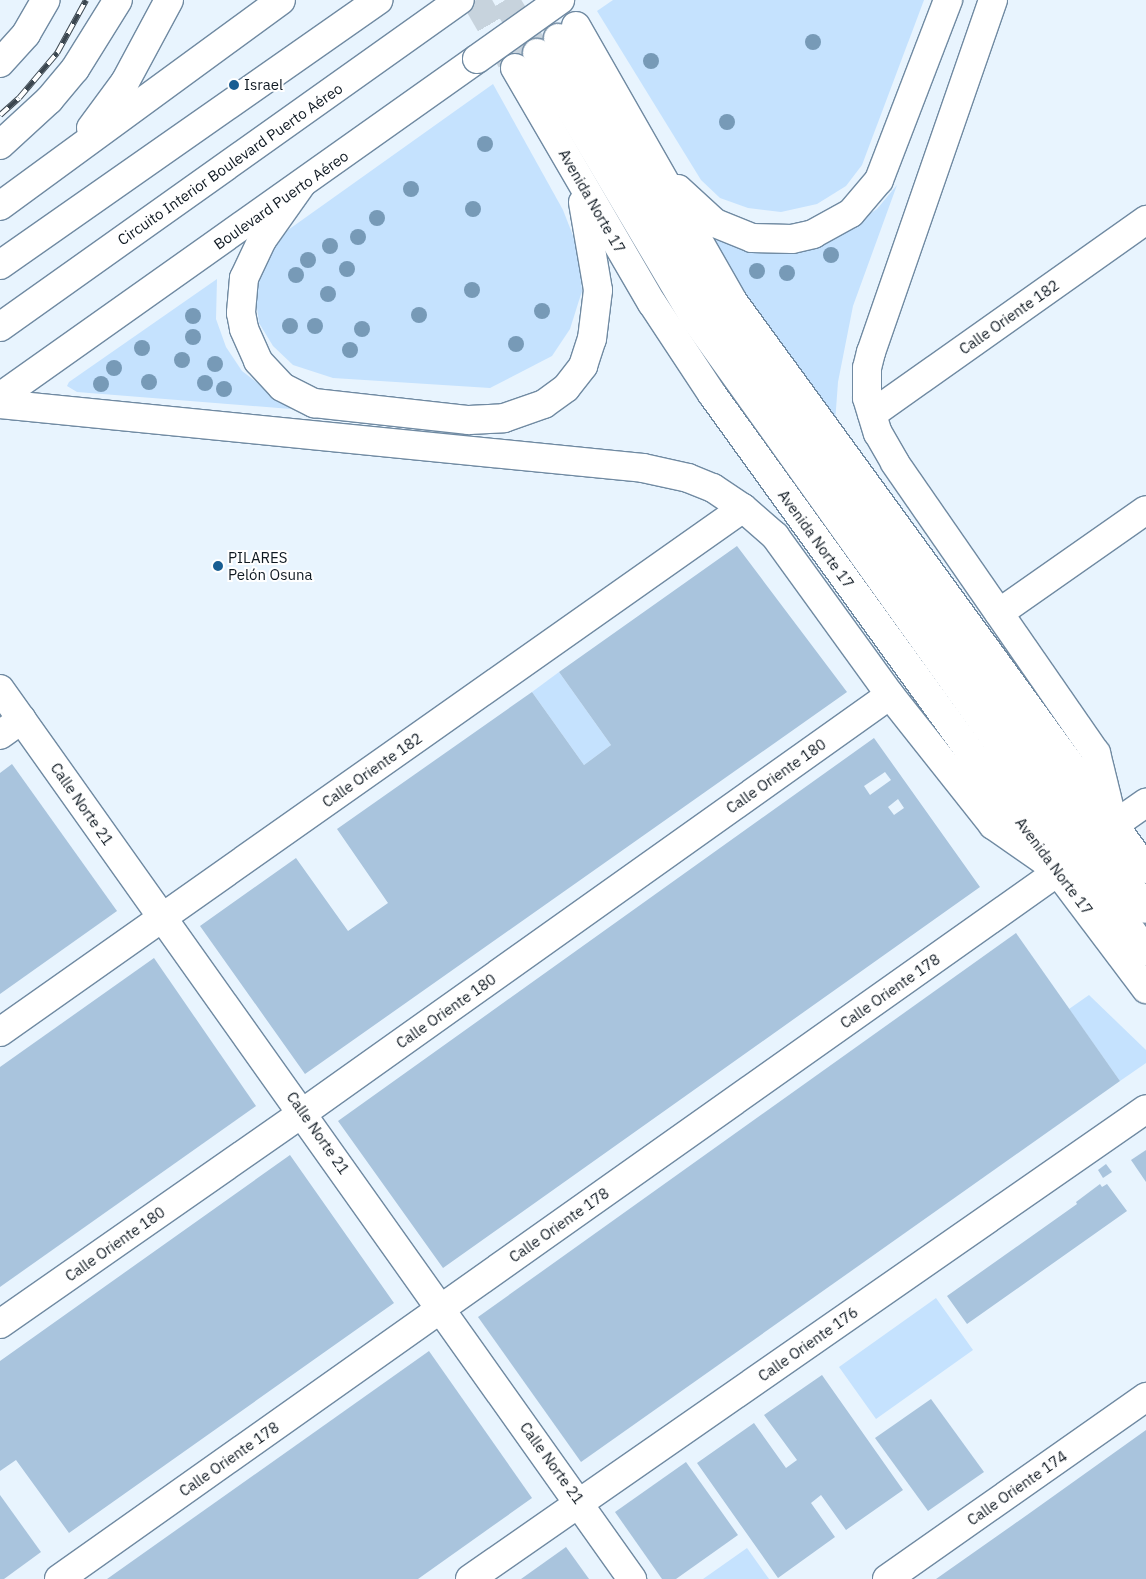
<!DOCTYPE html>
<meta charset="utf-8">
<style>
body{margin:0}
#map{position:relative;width:1146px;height:1579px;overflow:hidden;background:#e8f4fe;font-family:"IBM Plex Sans",sans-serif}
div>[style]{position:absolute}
.green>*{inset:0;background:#c5e2fe}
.building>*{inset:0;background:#a9c4dd}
.minor-tunnel>*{height:28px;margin-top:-14px;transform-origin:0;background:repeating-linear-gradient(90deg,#c7d3dd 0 28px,transparent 0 42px)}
.major-tunnel>*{height:28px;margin-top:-14px;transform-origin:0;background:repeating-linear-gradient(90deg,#c7d3dd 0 28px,transparent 0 42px)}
.roads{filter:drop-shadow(1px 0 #708aa2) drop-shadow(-1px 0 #708aa2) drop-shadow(0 1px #708aa2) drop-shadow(0 -1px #708aa2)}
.minor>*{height:28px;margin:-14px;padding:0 14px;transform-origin:14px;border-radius:14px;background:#fff}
.major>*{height:28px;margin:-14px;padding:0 14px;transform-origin:14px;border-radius:14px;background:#fff}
.highway>*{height:28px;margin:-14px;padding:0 14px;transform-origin:14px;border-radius:14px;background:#fff}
.rail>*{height:5.5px;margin-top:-2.75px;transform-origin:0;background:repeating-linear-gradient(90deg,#fff 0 11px,#3b464f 0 22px);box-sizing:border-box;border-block:1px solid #3b464f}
.bridges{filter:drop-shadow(1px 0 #708aa2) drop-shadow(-1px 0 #708aa2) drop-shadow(0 1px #708aa2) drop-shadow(0 -1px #708aa2)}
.major-bridge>*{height:28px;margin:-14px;padding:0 14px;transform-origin:14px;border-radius:14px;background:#fff}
.trees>*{width:16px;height:16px;margin:-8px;border-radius:50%;background:#779ab7}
.dots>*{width:14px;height:14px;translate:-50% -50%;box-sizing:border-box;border:2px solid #fff;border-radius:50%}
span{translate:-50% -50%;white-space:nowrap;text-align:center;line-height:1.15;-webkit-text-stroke:4px #fff;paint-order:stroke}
.poi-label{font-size:15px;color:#0f1922}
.left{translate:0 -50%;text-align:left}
.street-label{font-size:15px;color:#0f1922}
</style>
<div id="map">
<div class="green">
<div style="clip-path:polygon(613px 0,924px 0,862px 165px,846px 186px,817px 204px,781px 212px,748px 208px,720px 198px,701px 180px,597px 11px)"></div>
<div style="clip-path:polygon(493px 84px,563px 210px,579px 251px,582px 291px,570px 329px,552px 356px,490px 388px,333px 378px,293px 365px,273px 346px,259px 323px,254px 284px,264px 260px,288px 230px)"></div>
<div style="clip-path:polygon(897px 185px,853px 306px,838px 382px,835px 423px,713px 250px,712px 243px,715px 236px,840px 234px,877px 209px)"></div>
<div style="clip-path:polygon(217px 279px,216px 319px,226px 347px,242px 371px,291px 409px,77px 392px,67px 386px,69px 382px)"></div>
<div style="clip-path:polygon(559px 672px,611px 745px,584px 765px,532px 692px)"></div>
<div style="clip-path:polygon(1089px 995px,1146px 1050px,1146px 1063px,1120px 1081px,1069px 1009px)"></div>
<div style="clip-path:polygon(936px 1298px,973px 1350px,876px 1419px,839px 1367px)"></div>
<div style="clip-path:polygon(747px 1548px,769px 1579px,703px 1579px)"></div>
</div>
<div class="building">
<div style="clip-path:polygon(737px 546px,847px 692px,305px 1074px,200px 926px,296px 858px,348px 931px,388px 903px,337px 829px,532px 692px,584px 765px,611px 745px,559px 672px)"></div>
<div style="clip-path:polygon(evenodd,874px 738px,980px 887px,443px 1268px,338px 1121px,874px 738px,885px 772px,891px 780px,870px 795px,864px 786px,885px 772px,874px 738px,898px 799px,904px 808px,894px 815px,888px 807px,898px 799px)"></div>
<div style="clip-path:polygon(12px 764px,117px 911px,0 994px,0 773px)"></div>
<div style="clip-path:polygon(1016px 933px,1120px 1081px,581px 1462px,478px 1317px)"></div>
<div style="clip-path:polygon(154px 958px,256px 1106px,0 1287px,0 1067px)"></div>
<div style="clip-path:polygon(1146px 1150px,1146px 1182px,1131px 1160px)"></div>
<div style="clip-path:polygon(290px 1155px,394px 1303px,69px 1533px,16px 1460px,0 1471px,0 1361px)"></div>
<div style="clip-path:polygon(1106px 1164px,1112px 1172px,1103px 1178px,1098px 1170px)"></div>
<div style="clip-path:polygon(1100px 1184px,1102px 1187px,1107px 1184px,1127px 1211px,967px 1324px,947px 1296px,1077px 1204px,1076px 1202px)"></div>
<div style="clip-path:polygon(429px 1351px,532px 1498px,418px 1579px,107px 1579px)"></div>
<div style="clip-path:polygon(822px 1375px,903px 1490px,846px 1530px,821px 1495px,811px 1503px,835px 1537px,778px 1578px,697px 1463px,754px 1423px,786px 1468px,797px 1460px,764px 1415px)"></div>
<div style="clip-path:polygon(931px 1399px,984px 1472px,928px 1511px,875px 1438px)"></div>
<div style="clip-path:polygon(1146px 1430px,1146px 1579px,936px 1579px,1027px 1515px)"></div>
<div style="clip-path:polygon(686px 1462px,738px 1535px,676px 1579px,662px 1579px,615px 1512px)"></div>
<div style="clip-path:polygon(0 1495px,41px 1552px,4px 1579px,0 1579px)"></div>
<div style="clip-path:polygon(566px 1547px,589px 1579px,521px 1579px)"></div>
</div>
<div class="minor-tunnel">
<div style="left:505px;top:0;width:62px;rotate:58.9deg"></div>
</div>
<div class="major-tunnel">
<div style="left:476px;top:0;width:74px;rotate:60deg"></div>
</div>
<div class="roads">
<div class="minor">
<div style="left:558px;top:38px;width:326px;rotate:60deg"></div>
<div style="left:721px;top:320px;width:726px;rotate:54.19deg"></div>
<div style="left:537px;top:53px;width:306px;rotate:59.3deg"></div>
<div style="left:693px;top:316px;width:780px;rotate:54.5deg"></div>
<div style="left:0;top:63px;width:39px;rotate:-48deg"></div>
<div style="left:26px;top:34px;width:39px;rotate:-60deg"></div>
<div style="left:0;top:145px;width:67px;rotate:-42.6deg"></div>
<div style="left:49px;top:100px;width:40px;rotate:-50deg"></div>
<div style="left:75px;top:69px;width:81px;rotate:-58.1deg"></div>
<div style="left:872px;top:414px;width:336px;rotate:-35.3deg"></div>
<div style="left:999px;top:613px;width:179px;rotate:-35deg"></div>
<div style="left:0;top:689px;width:1092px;rotate:54.62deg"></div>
<div style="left:0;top:735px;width:27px;rotate:-36deg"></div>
<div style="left:1114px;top:825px;width:39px;rotate:-35deg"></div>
<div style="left:0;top:1032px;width:909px;rotate:-35.19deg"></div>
<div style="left:0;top:1324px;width:371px;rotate:-34.9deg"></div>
<div style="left:304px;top:1112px;width:719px;rotate:-35.44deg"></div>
<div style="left:59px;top:1579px;width:1225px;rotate:-35.3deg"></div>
<div style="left:470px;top:1579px;width:823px;rotate:-34.81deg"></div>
<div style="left:887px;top:1579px;width:317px;rotate:-35.1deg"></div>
</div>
<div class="major">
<div style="left:993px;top:0;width:373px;rotate:109.1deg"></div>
<div style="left:871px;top:352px;width:16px;rotate:104deg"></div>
<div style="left:867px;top:368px;width:30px;rotate:90deg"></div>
<div style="left:867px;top:398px;width:37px;rotate:73deg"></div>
<div style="left:878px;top:433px;width:34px;rotate:60deg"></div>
<div style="left:895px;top:463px;width:353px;rotate:55.3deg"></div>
<div style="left:1096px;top:753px;width:63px;rotate:76.2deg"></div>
<div style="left:576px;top:26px;width:315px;rotate:60.3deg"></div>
<div style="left:732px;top:300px;width:704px;rotate:53.96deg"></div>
<div style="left:515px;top:68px;width:272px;rotate:59.8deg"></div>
<div style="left:652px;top:303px;width:109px;rotate:56.6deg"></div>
<div style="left:712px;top:394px;width:549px;rotate:54.2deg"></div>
<div style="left:1033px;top:839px;width:188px;rotate:53deg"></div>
<div style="left:91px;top:128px;width:57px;rotate:-53.5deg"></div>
<div style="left:125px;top:82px;width:93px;rotate:-61.8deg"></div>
<div style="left:301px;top:185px;width:67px;rotate:125.3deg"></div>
<div style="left:262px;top:240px;width:42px;rotate:115.3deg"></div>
<div style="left:244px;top:278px;width:35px;rotate:95deg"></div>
<div style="left:241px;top:313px;width:16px;rotate:79deg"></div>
<div style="left:244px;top:329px;width:35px;rotate:66deg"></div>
<div style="left:258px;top:361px;width:35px;rotate:47deg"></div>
<div style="left:282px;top:387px;width:36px;rotate:27deg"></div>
<div style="left:314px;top:403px;width:156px;rotate:6.3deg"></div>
<div style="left:469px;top:420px;width:35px;rotate:-3deg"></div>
<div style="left:504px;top:418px;width:42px;rotate:-19.3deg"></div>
<div style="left:544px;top:404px;width:27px;rotate:-36deg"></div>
<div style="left:566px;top:388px;width:28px;rotate:-52deg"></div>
<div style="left:583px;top:366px;width:28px;rotate:-72deg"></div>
<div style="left:592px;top:339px;width:49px;rotate:-83deg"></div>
<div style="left:598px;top:290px;width:89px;rotate:-99.7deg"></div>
<div style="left:678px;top:189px;width:50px;rotate:42.6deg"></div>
<div style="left:715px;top:223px;width:40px;rotate:22deg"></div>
<div style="left:752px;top:238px;width:40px;rotate:1.4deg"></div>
<div style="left:792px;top:239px;width:22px;rotate:-13deg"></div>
<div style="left:813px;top:234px;width:43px;rotate:-28.9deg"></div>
<div style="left:851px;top:213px;width:43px;rotate:-49.7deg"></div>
<div style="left:879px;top:180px;width:193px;rotate:-69deg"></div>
<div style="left:0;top:206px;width:348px;rotate:-36.2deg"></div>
<div style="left:0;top:397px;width:585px;rotate:-35.32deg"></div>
<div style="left:0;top:404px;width:646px;rotate:5.68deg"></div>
<div style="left:643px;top:468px;width:46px;rotate:12.5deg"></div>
<div style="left:688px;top:478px;width:27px;rotate:22deg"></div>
<div style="left:713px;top:488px;width:36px;rotate:34deg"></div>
<div style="left:743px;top:508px;width:43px;rotate:41.2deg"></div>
<div style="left:775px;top:536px;width:196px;rotate:54.1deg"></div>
<div style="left:890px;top:695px;width:166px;rotate:51.6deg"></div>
<div style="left:993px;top:825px;width:80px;rotate:34.9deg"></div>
</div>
<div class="highway">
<div style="left:0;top:265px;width:462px;rotate:-35deg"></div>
<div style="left:0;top:327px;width:564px;rotate:-35.41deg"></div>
</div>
</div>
<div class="rail">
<div style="left:0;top:115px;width:25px;rotate:-42deg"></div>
<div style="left:19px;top:98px;width:59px;rotate:-49.8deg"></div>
<div style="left:57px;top:53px;width:60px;rotate:-61.3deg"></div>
</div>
<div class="bridges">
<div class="major-bridge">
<div style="left:477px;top:59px;width:102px;rotate:-35.4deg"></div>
</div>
</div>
<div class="trees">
<div style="left:813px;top:42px"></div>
<div style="left:651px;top:61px"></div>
<div style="left:727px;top:122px"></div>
<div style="left:485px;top:144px"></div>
<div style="left:411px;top:189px"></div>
<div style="left:473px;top:209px"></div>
<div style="left:377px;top:218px"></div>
<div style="left:358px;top:237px"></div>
<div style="left:330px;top:246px"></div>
<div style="left:831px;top:255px"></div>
<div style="left:308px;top:260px"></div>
<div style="left:347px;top:269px"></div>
<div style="left:757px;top:271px"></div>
<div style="left:787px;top:273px"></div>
<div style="left:296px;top:275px"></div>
<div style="left:472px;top:290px"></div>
<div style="left:328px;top:294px"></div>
<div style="left:542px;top:311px"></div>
<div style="left:419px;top:315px"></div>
<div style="left:193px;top:316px"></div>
<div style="left:290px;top:326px"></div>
<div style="left:315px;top:326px"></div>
<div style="left:362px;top:329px"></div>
<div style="left:193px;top:337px"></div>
<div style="left:516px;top:344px"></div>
<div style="left:142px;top:348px"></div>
<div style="left:350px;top:350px"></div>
<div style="left:182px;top:360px"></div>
<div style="left:215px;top:364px"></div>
<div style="left:114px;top:368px"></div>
<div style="left:149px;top:382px"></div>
<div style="left:205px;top:383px"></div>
<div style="left:101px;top:384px"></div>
<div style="left:224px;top:389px"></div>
</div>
<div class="dots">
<div style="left:234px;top:85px;background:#185d92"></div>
<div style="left:218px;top:566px;background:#185d92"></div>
</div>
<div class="poi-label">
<span class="left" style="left:244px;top:85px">Israel</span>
<span class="left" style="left:228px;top:566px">PILARES<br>Pelón Osuna</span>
</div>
<div class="street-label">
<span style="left:230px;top:164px;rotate:-35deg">Circuito Interior Boulevard Puerto Aéreo</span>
<span style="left:281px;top:200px;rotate:-35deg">Boulevard Puerto Aéreo</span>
<span style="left:592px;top:201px;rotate:60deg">Avenida Norte 17</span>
<span style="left:1009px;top:317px;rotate:-35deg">Calle Oriente 182</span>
<span style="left:816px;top:539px;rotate:54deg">Avenida Norte 17</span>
<span style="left:372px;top:770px;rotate:-35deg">Calle Oriente 182</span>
<span style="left:776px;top:776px;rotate:-35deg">Calle Oriente 180</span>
<span style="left:82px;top:804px;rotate:55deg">Calle Norte 21</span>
<span style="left:1054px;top:866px;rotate:53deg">Avenida Norte 17</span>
<span style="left:890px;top:991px;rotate:-35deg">Calle Oriente 178</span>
<span style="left:446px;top:1011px;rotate:-35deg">Calle Oriente 180</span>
<span style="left:318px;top:1133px;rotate:55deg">Calle Norte 21</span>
<span style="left:559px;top:1225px;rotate:-35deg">Calle Oriente 178</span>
<span style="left:115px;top:1244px;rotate:-35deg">Calle Oriente 180</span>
<span style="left:808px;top:1344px;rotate:-35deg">Calle Oriente 176</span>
<span style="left:229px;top:1459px;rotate:-35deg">Calle Oriente 178</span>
<span style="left:552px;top:1463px;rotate:54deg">Calle Norte 21</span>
<span style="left:1017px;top:1488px;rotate:-35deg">Calle Oriente 174</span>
</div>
</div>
